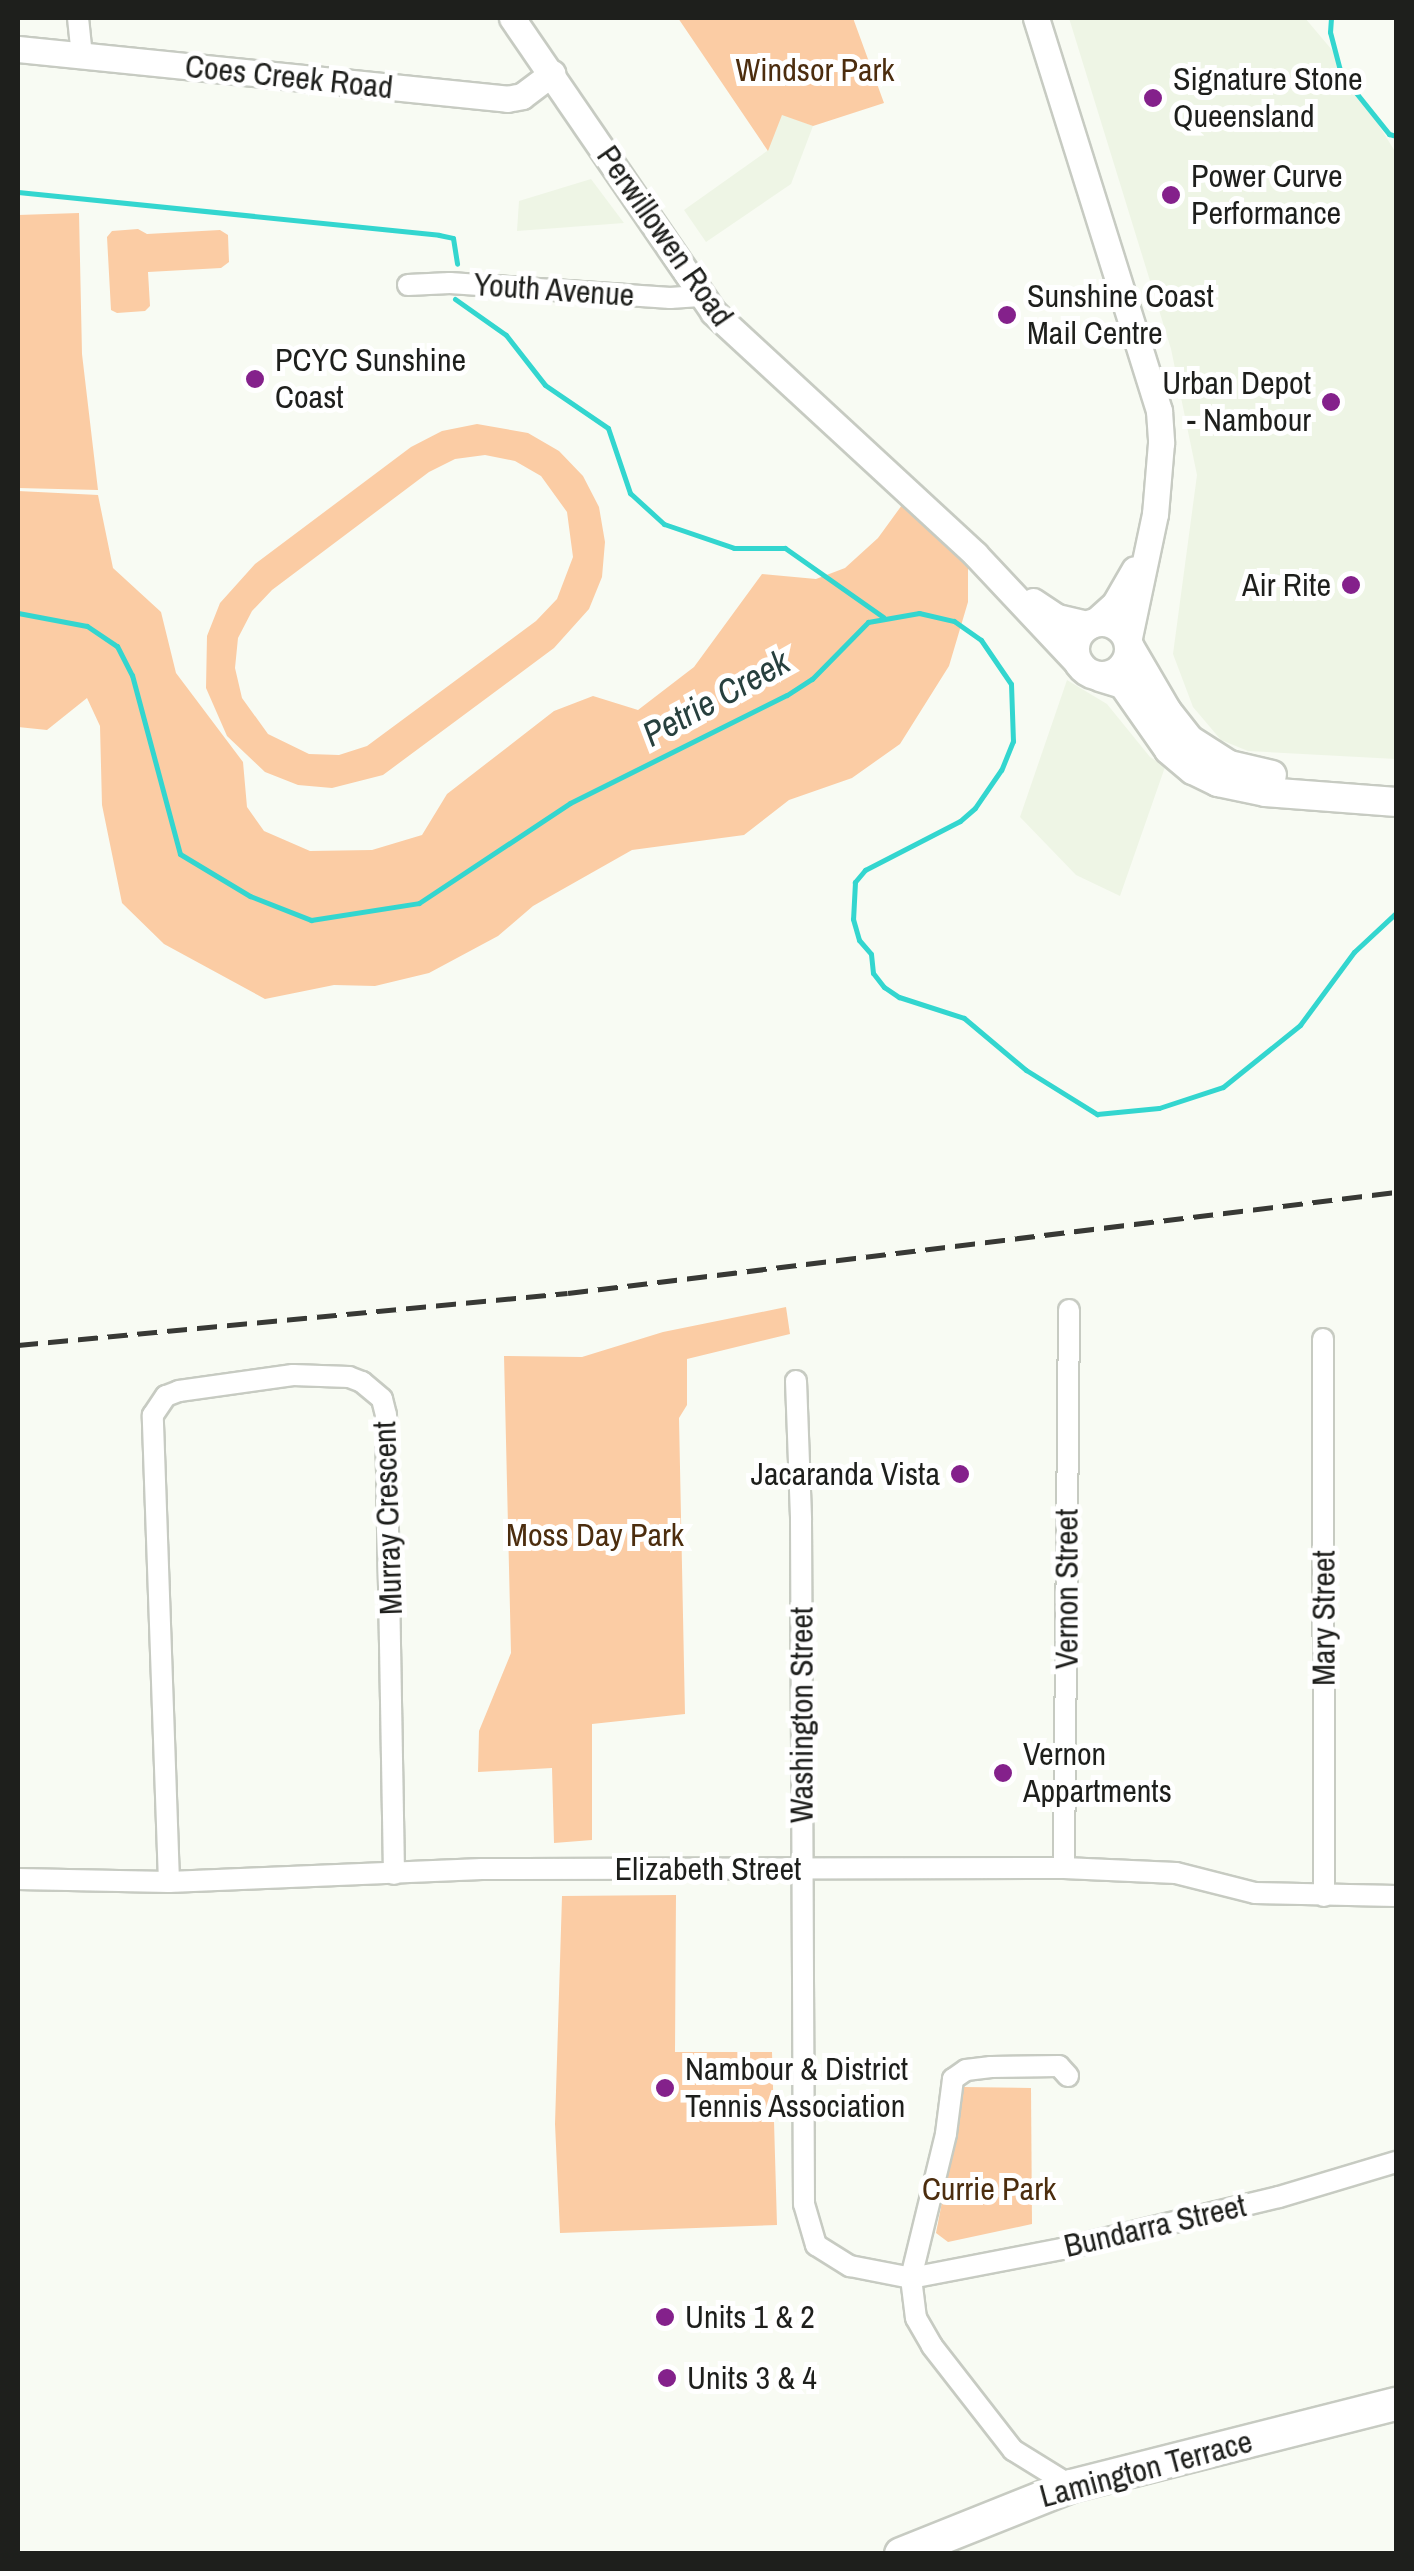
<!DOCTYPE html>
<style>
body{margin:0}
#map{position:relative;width:1414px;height:2571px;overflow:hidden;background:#f8fbf3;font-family:"Archivo Narrow",sans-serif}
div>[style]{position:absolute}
.built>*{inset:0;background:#eef5e5}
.green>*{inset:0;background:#fbcca4}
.stream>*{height:5px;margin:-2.5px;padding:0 2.5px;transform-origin:2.5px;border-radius:2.5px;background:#33d6cf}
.roads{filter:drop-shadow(2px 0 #c7cbc2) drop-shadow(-2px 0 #c7cbc2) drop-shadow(0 2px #c7cbc2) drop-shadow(0 -2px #c7cbc2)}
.minor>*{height:20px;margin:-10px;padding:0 10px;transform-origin:10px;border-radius:10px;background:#fff}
.tertiary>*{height:25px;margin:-12.5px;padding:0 12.5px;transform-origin:12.5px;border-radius:12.5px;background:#fff}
.secondary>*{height:28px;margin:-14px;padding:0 14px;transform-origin:14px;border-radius:14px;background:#fff}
.secondary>.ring{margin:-14px;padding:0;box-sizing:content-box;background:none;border:28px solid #fff;border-radius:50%}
.trunk>*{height:32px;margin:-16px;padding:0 16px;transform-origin:16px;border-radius:16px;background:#fff}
.rail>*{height:5px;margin-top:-2.5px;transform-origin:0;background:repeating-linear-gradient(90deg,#383935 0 20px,transparent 0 30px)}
.dots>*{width:28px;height:28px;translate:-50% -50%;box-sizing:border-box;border:5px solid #fff;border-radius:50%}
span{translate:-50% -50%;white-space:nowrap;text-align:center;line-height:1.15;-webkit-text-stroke:10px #fff;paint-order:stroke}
.park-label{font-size:32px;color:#4c2d0e}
.street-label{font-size:32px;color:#1e1f1c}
.poi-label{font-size:32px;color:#1e1f1c}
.left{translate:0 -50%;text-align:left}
.right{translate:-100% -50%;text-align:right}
.water-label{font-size:35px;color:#27403e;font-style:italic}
.frame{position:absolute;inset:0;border:20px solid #1e1f1c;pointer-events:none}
</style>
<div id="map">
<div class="built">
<div style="clip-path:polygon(1069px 18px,1305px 18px,1332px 50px,1396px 153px,1396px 759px,1248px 751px,1221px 740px,1193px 707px,1173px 654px,1197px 475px,1171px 349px)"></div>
<div style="clip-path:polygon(782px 114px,813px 126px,791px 184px,706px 242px,684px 210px,767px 151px)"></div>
<div style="clip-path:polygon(591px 179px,624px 223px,517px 231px,519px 201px)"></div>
<div style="clip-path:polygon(1067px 680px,1107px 704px,1150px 757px,1165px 767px,1120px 896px,1076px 875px,1020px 817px)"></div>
</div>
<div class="green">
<div style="clip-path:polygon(678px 18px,853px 18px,884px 103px,813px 126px,782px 115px,768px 151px)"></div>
<div style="clip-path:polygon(79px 213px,82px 354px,98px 490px,18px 488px,18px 215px)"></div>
<div style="clip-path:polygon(138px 229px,147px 234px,220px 230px,228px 235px,229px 262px,221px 268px,148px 272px,150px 306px,145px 311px,117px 313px,111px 310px,107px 237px,112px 231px)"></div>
<div style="clip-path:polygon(evenodd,477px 424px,528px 433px,559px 451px,583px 476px,599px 507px,605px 542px,602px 577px,589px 609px,554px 648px,383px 775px,332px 788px,298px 785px,265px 772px,227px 736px,206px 688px,207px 636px,220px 603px,255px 564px,411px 447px,442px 431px,477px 424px,485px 455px,515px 461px,541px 476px,567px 512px,573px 557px,557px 599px,536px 621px,367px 746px,339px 755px,309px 754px,268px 734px,242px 698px,235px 668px,238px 638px,252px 611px,272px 590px,429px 472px,455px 459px,485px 455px)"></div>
<div style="clip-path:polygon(18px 491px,98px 495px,113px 568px,161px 612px,176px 673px,243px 762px,247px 807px,264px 831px,310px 851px,372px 850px,422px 835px,447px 794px,554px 711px,593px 696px,638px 710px,694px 667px,762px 574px,816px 579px,845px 568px,878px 538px,902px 505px,968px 565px,968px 602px,949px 666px,900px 744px,852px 778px,789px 800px,744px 835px,632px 850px,533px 906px,498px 936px,429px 973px,375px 986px,334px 985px,265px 999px,164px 944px,122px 903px,102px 805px,100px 726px,87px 698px,47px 730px,18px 727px)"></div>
<div style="clip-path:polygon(786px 1307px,790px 1334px,687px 1359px,687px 1405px,679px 1418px,685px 1714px,592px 1724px,592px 1840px,554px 1843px,552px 1768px,478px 1772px,479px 1731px,511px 1653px,504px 1356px,582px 1357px,663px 1332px)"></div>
<div style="clip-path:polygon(676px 1895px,675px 2052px,772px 2052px,777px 2225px,560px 2233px,555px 2124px,562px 1896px)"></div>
<div style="clip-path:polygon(964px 2087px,1031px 2088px,1032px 2224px,948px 2242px,936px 2233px)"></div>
</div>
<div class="stream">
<div style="left:1331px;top:18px;width:14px;rotate:94deg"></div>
<div style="left:1330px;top:32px;width:43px;rotate:75.3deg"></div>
<div style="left:1341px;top:74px;width:77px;rotate:51.3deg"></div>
<div style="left:1389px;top:134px;width:7px;rotate:16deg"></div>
<div style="left:18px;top:192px;width:423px;rotate:5.8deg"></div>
<div style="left:439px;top:235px;width:14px;rotate:12deg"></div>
<div style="left:453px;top:238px;width:26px;rotate:81deg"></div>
<div style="left:455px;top:299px;width:62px;rotate:35.2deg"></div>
<div style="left:506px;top:335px;width:63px;rotate:52deg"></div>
<div style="left:545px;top:385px;width:76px;rotate:34.3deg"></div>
<div style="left:608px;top:428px;width:69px;rotate:71.3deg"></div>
<div style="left:630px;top:493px;width:46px;rotate:42.4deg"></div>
<div style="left:664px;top:524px;width:74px;rotate:18.9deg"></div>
<div style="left:734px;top:548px;width:51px"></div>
<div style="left:785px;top:548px;width:120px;rotate:35.1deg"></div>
<div style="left:18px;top:613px;width:70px;rotate:10.7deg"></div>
<div style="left:87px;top:626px;width:36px;rotate:34deg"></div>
<div style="left:117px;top:646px;width:33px;rotate:63deg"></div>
<div style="left:132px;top:675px;width:185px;rotate:75deg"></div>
<div style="left:180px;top:854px;width:82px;rotate:31deg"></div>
<div style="left:250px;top:896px;width:66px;rotate:21.5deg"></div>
<div style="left:311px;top:920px;width:109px;rotate:-8.9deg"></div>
<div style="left:419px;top:903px;width:181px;rotate:-33.5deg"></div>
<div style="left:570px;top:803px;width:242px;rotate:-26.5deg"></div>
<div style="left:787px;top:695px;width:30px;rotate:-33deg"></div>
<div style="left:812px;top:679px;width:80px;rotate:-45.5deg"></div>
<div style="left:868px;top:622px;width:52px;rotate:-10deg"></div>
<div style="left:919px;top:613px;width:36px;rotate:13deg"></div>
<div style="left:954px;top:621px;width:33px;rotate:35deg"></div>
<div style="left:981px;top:640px;width:53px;rotate:55.7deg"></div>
<div style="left:1011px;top:684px;width:57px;rotate:88deg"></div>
<div style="left:1013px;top:741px;width:31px;rotate:112deg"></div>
<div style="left:1001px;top:770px;width:46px;rotate:124.4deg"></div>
<div style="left:975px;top:808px;width:20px;rotate:139deg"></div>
<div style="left:960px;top:821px;width:107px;rotate:152.7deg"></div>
<div style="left:865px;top:870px;width:16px;rotate:130deg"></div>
<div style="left:855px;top:882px;width:37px;rotate:93deg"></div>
<div style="left:853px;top:919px;width:22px;rotate:74deg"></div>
<div style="left:859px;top:940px;width:18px;rotate:49deg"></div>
<div style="left:871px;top:954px;width:19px;rotate:84deg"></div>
<div style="left:873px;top:973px;width:18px;rotate:52deg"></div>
<div style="left:884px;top:987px;width:18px;rotate:34deg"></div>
<div style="left:899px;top:997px;width:68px;rotate:17.9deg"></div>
<div style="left:964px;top:1018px;width:81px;rotate:40deg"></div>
<div style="left:1026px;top:1070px;width:84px;rotate:31.8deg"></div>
<div style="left:1097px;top:1114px;width:62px;rotate:-5.5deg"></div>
<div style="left:1159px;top:1108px;width:67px;rotate:-18.2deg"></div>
<div style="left:1223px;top:1087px;width:99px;rotate:-38.8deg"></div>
<div style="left:1300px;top:1025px;width:91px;rotate:-53.5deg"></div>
<div style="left:1354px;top:952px;width:57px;rotate:-42.9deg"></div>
</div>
<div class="roads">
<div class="minor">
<div style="left:78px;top:18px;width:37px;rotate:84deg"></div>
<div style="left:408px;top:285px;width:42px;rotate:-2.7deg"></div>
<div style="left:450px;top:283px;width:221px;rotate:3.9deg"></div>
<div style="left:670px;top:298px;width:30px;rotate:-4deg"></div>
<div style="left:1323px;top:1339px;width:557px;rotate:89.9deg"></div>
<div style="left:796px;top:1381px;width:139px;rotate:87.9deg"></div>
<div style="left:801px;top:1520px;width:684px;rotate:89.75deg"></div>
<div style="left:804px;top:2204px;width:43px;rotate:73.7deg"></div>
<div style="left:816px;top:2245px;width:40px;rotate:32deg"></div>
<div style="left:850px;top:2266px;width:62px;rotate:11.1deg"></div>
<div style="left:911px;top:2278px;width:154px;rotate:-10.9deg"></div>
<div style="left:1062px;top:2249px;width:223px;rotate:-13.5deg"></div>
<div style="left:1279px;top:2197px;width:122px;rotate:-16.7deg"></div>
<div style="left:1064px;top:1868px;width:558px;rotate:-89.49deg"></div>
<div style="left:18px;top:1879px;width:151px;rotate:1.1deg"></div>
<div style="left:169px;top:1882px;width:313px;rotate:-2.4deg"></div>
<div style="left:482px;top:1869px;width:582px;rotate:-0.1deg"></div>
<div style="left:1064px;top:1868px;width:112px;rotate:2.6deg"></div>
<div style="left:1176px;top:1873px;width:81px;rotate:14.2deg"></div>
<div style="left:1255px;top:1893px;width:141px;rotate:1.2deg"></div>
<div style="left:169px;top:1882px;width:467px;rotate:-92deg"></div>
<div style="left:153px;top:1415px;width:23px;rotate:-56deg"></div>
<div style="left:166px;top:1396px;width:14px;rotate:-21deg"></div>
<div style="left:179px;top:1391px;width:115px;rotate:-8deg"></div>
<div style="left:293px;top:1375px;width:56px;rotate:2deg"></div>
<div style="left:349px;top:1377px;width:14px;rotate:21deg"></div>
<div style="left:362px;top:1382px;width:26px;rotate:40deg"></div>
<div style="left:382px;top:1399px;width:16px;rotate:76deg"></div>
<div style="left:386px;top:1415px;width:459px;rotate:89deg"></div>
<div style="left:1068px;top:2076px;width:13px;rotate:-132deg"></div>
<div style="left:1059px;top:2066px;width:68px;rotate:179.2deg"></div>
<div style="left:991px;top:2067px;width:25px;rotate:173deg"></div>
<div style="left:966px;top:2070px;width:16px;rotate:145deg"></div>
<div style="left:953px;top:2079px;width:55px;rotate:97.3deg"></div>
<div style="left:946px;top:2134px;width:148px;rotate:103.7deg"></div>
<div style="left:911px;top:2278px;width:40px;rotate:82.9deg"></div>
<div style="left:916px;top:2318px;width:32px;rotate:60deg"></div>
<div style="left:932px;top:2346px;width:132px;rotate:52.1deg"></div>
<div style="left:1013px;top:2450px;width:68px;rotate:31.8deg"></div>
</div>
<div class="tertiary">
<div style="left:512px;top:18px;width:356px;rotate:55.6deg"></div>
<div style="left:713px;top:312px;width:357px;rotate:42.7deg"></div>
<div style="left:975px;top:554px;width:156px;rotate:46.8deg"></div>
<div style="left:1036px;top:18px;width:412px;rotate:72.6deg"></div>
<div style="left:1159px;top:411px;width:32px;rotate:86deg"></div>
<div style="left:1161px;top:443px;width:71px;rotate:94.8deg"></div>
<div style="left:1155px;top:514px;width:131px;rotate:101.9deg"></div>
<div style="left:18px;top:49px;width:492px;rotate:5.8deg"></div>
<div style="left:507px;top:99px;width:15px;rotate:-11deg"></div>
<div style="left:522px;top:96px;width:38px;rotate:-37deg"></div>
<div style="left:1033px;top:601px;width:29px;rotate:34deg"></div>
<div style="left:1057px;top:617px;width:35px;rotate:13deg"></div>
<div style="left:1092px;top:624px;width:31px;rotate:-42deg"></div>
<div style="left:1115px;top:603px;width:39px;rotate:-60deg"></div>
</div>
<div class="secondary">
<div class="ring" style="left:1075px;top:622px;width:26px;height:26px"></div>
<div style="left:1129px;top:646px;width:75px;rotate:59.7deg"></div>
<div style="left:1167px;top:711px;width:37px;rotate:52deg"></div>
<div style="left:1190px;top:740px;width:46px;rotate:32.7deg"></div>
<div style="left:1229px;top:765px;width:44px;rotate:13.1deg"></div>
<div style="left:1100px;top:677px;width:24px;rotate:17deg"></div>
<div style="left:1123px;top:684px;width:80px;rotate:55.1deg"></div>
<div style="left:1169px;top:750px;width:31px;rotate:40deg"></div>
<div style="left:1193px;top:770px;width:28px;rotate:26deg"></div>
<div style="left:1218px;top:782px;width:49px;rotate:11.8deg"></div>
<div style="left:1266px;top:792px;width:130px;rotate:4.4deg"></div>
</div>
<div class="trunk">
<div style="left:901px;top:2554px;width:183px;rotate:-21.8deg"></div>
<div style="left:1071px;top:2486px;width:335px;rotate:-14.2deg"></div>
</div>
</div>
<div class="rail">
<div style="left:18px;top:1345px;width:552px;rotate:-5.4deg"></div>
<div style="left:568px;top:1293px;width:834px;rotate:-6.95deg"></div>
</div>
<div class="dots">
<div style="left:1153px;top:98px;background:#84218b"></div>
<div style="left:1171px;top:195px;background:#84218b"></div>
<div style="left:1007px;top:315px;background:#84218b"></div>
<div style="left:255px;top:379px;background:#84218b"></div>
<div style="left:1331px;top:402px;background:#84218b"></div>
<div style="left:1351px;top:585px;background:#84218b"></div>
<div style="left:960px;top:1474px;background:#84218b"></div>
<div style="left:1003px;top:1773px;background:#84218b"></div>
<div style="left:665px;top:2088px;background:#84218b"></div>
<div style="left:665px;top:2317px;background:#84218b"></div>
<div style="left:667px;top:2378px;background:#84218b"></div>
</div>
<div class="park-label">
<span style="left:815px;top:70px">Windsor Park</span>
<span style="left:595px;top:1535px">Moss Day Park</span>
<span style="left:989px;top:2189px">Currie Park</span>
</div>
<div class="street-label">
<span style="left:289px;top:77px;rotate:6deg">Coes Creek Road</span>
<span style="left:665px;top:236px;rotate:55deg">Perwillowen Road</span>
<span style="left:554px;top:290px;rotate:4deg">Youth Avenue</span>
<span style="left:388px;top:1518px;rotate:-92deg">Murray Crescent</span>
<span style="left:1067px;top:1589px;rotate:-90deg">Vernon Street</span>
<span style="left:1324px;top:1618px;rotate:-90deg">Mary Street</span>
<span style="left:802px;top:1715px;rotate:-90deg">Washington Street</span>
<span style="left:708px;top:1869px">Elizabeth Street</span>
<span style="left:1155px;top:2226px;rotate:-13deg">Bundarra Street</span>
<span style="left:1146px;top:2469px;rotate:-15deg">Lamington Terrace</span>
</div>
<div class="poi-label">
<span class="left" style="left:1173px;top:98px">Signature Stone<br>Queensland</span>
<span class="left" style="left:1191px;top:195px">Power Curve<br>Performance</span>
<span class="left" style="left:1027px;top:315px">Sunshine Coast<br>Mail Centre</span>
<span class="left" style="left:275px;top:379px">PCYC Sunshine<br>Coast</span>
<span class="right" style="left:1311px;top:402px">Urban Depot<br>- Nambour</span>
<span class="right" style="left:1331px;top:585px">Air Rite</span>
<span class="right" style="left:940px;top:1474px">Jacaranda Vista</span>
<span class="left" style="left:1023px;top:1773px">Vernon<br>Appartments</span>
<span class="left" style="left:685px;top:2088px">Nambour &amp; District<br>Tennis Association</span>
<span class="left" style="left:685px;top:2317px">Units 1 &amp; 2</span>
<span class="left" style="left:687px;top:2378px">Units 3 &amp; 4</span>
</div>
<div class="water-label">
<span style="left:716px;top:698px;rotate:-29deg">Petrie Creek</span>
</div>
<div class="frame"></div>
</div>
